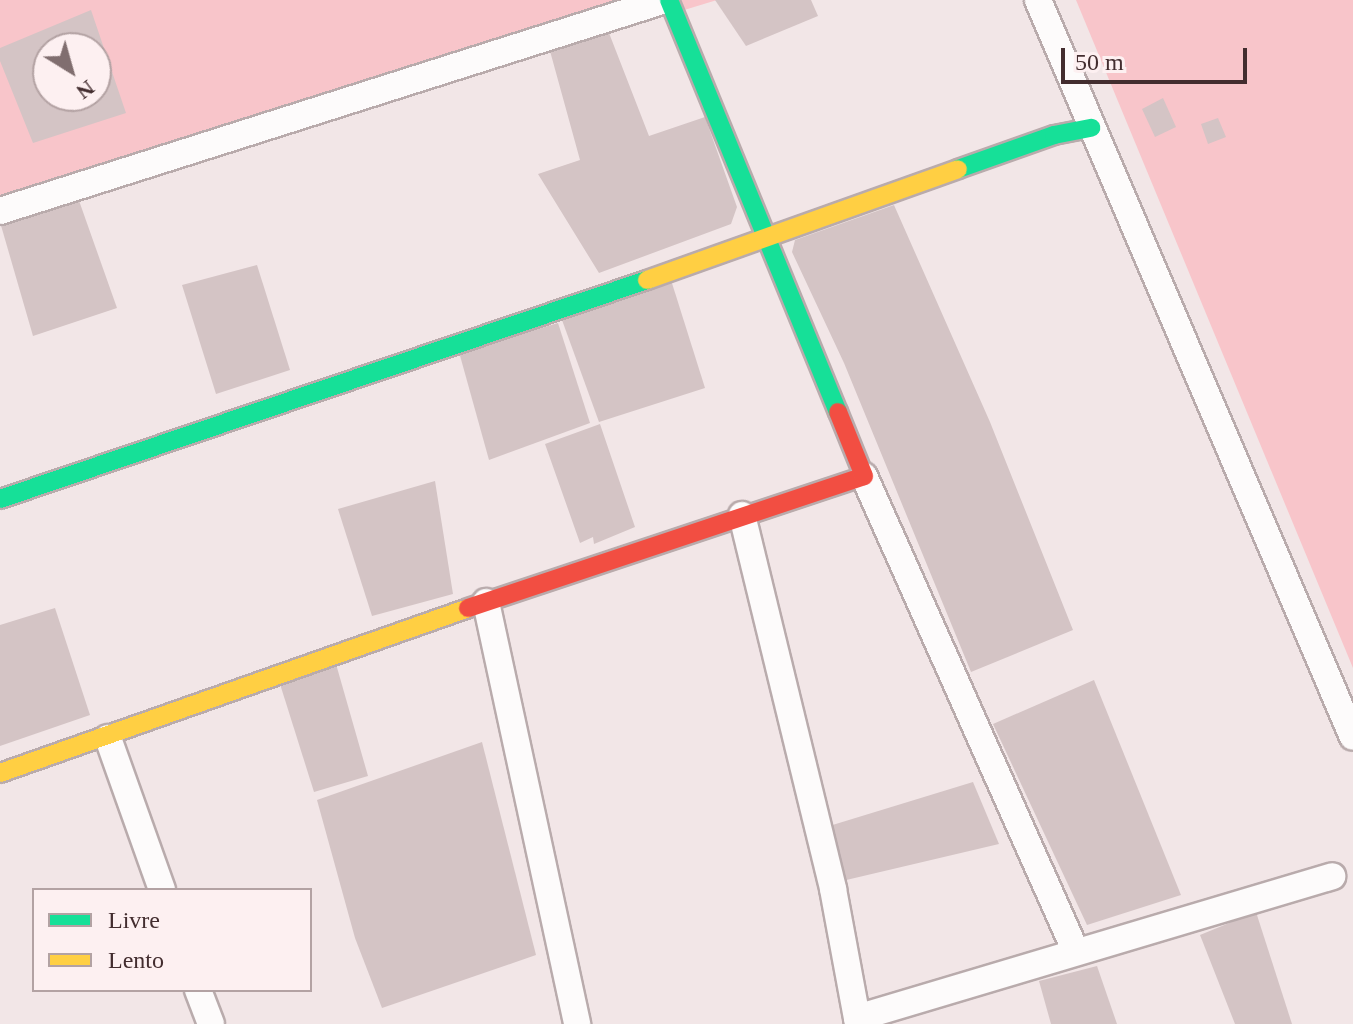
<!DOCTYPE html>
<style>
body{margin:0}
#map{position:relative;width:1353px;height:1024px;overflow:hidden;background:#f2e6e7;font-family:Georgia,serif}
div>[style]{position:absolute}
.green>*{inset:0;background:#f8c5ca}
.building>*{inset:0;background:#d4c4c5}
.roads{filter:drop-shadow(2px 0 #b9abac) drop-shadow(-2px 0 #b9abac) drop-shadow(0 2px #b9abac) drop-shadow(0 -2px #b9abac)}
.street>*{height:26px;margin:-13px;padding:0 13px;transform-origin:13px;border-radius:13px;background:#fdfbfb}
.fast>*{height:18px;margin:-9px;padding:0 9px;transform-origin:9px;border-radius:9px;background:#16e098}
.slow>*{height:18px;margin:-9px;padding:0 9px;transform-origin:9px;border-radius:9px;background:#ffcf43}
.jam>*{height:18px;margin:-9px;padding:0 9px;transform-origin:9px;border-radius:9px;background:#f24e42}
span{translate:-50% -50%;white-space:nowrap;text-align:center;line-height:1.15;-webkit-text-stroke:8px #fdf0f1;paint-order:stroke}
.legend{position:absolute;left:32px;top:888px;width:280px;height:104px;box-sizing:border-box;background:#fdf0f1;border:2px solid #b3a2a3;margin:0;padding:10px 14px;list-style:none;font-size:24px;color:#432d2f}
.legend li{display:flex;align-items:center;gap:16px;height:40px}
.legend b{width:40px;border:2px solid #b3a2a3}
.north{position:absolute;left:32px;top:32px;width:80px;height:80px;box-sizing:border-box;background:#fdf0f1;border:2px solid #b3a2a3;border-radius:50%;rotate:143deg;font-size:22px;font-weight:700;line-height:32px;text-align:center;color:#432d2f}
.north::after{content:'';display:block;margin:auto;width:28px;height:36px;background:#806e6f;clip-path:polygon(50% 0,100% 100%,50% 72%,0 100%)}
.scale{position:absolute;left:1061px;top:48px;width:186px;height:36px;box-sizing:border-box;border:4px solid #432d2f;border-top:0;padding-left:10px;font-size:24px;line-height:28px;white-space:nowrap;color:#432d2f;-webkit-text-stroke:6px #fdf0f1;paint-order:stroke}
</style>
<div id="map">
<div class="green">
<div style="clip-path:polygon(evenodd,0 0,717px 0,0 219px,0 0,48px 48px,96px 48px,96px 96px,48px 96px,48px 48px)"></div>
<div style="clip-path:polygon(1076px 0,1353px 0,1353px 668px)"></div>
</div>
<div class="building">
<div style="clip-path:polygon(715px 0,811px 0,818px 16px,746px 46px)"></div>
<div style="clip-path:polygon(evenodd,91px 10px,126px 113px,33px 143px,0 61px,0 48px,91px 10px,48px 48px,96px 48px,96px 96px,48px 96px,48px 48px)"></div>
<div style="clip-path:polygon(609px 33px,649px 136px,705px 117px,737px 207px,731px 224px,599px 273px,538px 174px,580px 160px,550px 51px)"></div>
<div style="clip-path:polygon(1163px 98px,1176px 127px,1155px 137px,1142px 109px)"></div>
<div style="clip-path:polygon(1218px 118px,1226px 137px,1208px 144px,1201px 124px)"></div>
<div style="clip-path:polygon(77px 195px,117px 308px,33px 336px,0 222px)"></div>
<div style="clip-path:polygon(894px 205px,990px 422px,1073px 630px,971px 672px,844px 363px,792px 252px,795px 240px)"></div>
<div style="clip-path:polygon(257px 265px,290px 370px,216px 394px,182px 285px)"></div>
<div style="clip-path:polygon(671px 280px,705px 388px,599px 422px,562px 320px)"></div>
<div style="clip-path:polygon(558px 323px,590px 423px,489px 460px,459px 352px)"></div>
<div style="clip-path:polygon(600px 424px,635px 527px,594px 544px,593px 537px,580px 543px,545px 444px)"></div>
<div style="clip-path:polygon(435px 481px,453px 594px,372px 616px,338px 509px)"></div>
<div style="clip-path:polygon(55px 608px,90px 715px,0 746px,0 625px)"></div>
<div style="clip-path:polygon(336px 664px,368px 776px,314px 792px,280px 684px)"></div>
<div style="clip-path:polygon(1094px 680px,1181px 895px,1087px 925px,993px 724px)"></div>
<div style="clip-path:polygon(482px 742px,536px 955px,382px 1008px,355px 938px,317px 800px)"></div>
<div style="clip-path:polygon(973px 782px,999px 844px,842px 881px,826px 827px)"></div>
<div style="clip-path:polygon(1256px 912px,1292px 1024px,1235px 1024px,1200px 935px)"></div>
<div style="clip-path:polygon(1097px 966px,1117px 1024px,1051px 1024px,1039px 981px)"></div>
</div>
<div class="roads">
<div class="street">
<div style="left:1038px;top:0;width:801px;rotate:66.86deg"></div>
<div style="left:0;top:211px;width:698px;rotate:-17.6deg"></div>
<div style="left:864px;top:476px;width:521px;rotate:65.99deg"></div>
<div style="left:742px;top:515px;width:385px;rotate:76.3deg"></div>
<div style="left:833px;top:889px;width:137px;rotate:79.5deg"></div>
<div style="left:486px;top:602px;width:432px;rotate:77.8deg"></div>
<div style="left:108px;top:738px;width:161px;rotate:70.4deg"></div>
<div style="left:198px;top:990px;width:36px;rotate:69deg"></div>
<div style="left:857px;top:1018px;width:496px;rotate:-16.6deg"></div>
</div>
<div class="fast">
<div style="left:669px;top:0;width:445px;rotate:67.7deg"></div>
<div style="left:958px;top:169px;width:102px;rotate:-19.5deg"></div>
<div style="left:1054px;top:135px;width:38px;rotate:-11deg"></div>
<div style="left:0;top:499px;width:683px;rotate:-18.7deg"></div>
</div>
<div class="slow">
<div style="left:647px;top:280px;width:330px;rotate:-19.6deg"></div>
<div style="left:0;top:773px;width:496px;rotate:-19.4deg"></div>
</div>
<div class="jam">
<div style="left:468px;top:608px;width:417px;rotate:-18.4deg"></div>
<div style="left:864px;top:476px;width:69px;rotate:-112.1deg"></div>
</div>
</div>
<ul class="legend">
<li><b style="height:10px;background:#16e098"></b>Livre</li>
<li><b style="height:10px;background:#ffcf43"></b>Lento</li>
</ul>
<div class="north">N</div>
<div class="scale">50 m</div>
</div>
